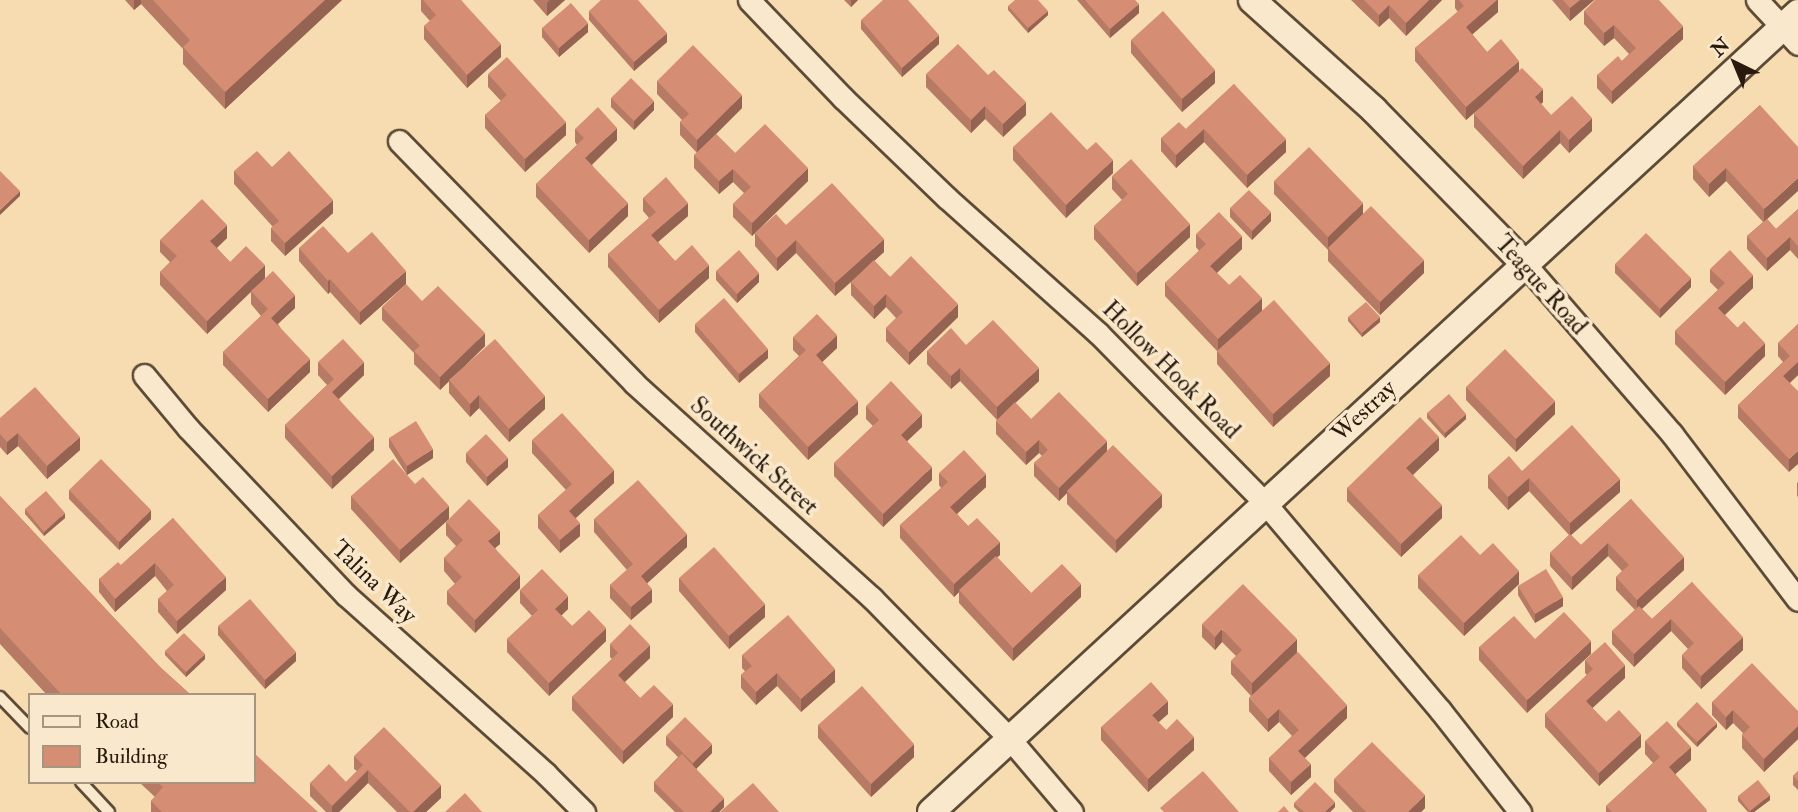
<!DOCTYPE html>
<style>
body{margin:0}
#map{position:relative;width:1798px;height:812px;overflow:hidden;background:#f7dcb1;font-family:"IM FELL Double Pica",serif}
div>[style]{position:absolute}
.roads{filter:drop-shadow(2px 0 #5c4b36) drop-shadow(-2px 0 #5c4b36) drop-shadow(0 2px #5c4b36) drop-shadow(0 -2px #5c4b36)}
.service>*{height:10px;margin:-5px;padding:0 5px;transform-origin:5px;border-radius:5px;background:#fae8cc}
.minor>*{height:21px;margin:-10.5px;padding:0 10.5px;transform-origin:10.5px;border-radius:10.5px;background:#fae8cc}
.tertiary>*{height:26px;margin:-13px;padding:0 13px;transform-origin:13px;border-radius:13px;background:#fae8cc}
.wall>*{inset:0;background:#b77a64}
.shaded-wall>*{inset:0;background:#956351}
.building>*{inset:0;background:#d58e74}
span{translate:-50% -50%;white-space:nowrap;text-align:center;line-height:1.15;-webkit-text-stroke:7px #fae8cc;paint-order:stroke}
.street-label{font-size:24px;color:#281b0d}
.legend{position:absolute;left:28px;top:693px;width:228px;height:91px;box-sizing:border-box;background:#fae8cc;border:2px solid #a69680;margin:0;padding:9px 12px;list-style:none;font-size:21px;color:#281b0d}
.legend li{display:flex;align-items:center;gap:14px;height:35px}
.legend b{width:35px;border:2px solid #a69680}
.north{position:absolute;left:1700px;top:28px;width:70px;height:70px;-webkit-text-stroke:5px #fae8cc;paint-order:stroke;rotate:317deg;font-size:19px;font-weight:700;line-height:28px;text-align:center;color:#281b0d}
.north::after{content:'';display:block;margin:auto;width:24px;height:32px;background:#281b0d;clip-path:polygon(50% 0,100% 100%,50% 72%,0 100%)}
</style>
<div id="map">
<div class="roads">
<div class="service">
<div style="left:0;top:697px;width:43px;rotate:45.9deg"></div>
<div style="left:81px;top:782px;width:41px;rotate:47deg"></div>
</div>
<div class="minor">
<div style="left:749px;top:0;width:136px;rotate:46.2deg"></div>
<div style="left:843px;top:98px;width:144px;rotate:43.9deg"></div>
<div style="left:947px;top:198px;width:203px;rotate:41.8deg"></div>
<div style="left:1098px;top:333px;width:238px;rotate:45.5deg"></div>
<div style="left:1265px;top:503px;width:271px;rotate:49.8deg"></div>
<div style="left:1440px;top:710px;width:130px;rotate:51.9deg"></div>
<div style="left:1757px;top:0;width:60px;rotate:47deg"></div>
<div style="left:399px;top:141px;width:337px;rotate:45.8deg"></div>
<div style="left:634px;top:383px;width:321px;rotate:42.1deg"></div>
<div style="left:872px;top:598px;width:196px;rotate:45.6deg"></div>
<div style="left:1009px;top:738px;width:97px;rotate:49.6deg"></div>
<div style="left:1524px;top:263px;width:226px;rotate:49.1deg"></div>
<div style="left:1672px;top:434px;width:208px;rotate:52.8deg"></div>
<div style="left:144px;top:375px;width:69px;rotate:50.3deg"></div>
<div style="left:188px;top:428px;width:230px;rotate:46.6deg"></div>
<div style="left:346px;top:595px;width:268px;rotate:41.8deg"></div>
<div style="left:546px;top:774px;width:54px;rotate:45deg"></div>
</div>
<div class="tertiary">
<div style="left:1252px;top:0;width:164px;rotate:42deg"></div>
<div style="left:1374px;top:110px;width:214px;rotate:45.6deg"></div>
<div style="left:931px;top:812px;width:1179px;rotate:-42.66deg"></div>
</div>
</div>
<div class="wall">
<div style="clip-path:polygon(125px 0,342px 0,225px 109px,183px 64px,183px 49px,141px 4px,134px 10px)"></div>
<div style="clip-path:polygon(421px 0,461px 0,501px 57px,467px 88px,424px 39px,424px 26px,430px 21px,421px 11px)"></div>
<div style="clip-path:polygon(533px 0,565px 0,547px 16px)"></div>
<div style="clip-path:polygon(844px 0,858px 0,851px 7px)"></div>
<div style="clip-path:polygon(1077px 0,1135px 0,1139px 13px,1110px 38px)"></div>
<div style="clip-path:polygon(1351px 0,1442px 0,1406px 36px,1389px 18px,1379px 27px)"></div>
<div style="clip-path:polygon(1455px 0,1498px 0,1498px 12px,1472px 34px,1487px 52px,1519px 70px,1543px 102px,1541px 104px,1551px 115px,1592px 131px,1569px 153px,1560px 143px,1523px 179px,1474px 127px,1474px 114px,1482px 106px,1466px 120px,1415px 61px,1415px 48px,1458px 12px,1455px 8px)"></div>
<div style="clip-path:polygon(1552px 0,1594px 0,1570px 21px)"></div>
<div style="clip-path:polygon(1008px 6px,1048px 15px,1028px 33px,1008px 10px)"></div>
<div style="clip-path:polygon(589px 11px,667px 42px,634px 71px,589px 20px)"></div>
<div style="clip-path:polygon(1584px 11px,1683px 39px,1612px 104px,1597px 88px,1597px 75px,1622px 61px,1629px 54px,1614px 38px,1604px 46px,1584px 24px)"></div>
<div style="clip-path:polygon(861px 20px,939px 44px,902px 77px,861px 29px)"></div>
<div style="clip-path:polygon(542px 28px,588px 32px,559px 57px,542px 37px)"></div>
<div style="clip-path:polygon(1131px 40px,1215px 83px,1182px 112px,1131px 53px)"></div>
<div style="clip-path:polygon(488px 74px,566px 135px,525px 172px,485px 128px,485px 115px,501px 101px,488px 87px)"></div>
<div style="clip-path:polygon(926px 74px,1026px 115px,1003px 137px,985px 119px,971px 133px,926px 87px)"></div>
<div style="clip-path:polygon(657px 81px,742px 108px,716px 134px,735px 153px,808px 181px,752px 236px,733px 217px,733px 204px,744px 193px,733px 182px,719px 194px,694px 168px,694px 155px,697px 153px,680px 135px,680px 122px,682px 120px,657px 94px)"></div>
<div style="clip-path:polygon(1234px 84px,1286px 152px,1247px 188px,1204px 142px,1176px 168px,1161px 151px,1161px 138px,1186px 129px)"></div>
<div style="clip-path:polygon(611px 98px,654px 110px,634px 130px,611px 107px)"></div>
<div style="clip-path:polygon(1760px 105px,1767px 219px,1776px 229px,1798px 209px,1798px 259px,1790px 250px,1767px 271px,1747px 249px,1747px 236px,1763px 222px,1726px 181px,1709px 197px,1693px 179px,1693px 166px)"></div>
<div style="clip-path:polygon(575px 129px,617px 140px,592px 165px,628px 216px,589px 253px,536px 197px,536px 184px,577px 145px,575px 142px)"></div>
<div style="clip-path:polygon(1013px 147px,1087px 150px,1113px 173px,1066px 218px,1013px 160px)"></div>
<div style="clip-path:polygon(272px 167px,333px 213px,285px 256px,271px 241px,271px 228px,273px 227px,234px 184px,234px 171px)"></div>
<div style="clip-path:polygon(1112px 176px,1190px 237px,1137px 286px,1094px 239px,1094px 226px,1122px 200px,1112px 189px)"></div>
<div style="clip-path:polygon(1274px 181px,1363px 215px,1424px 273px,1380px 315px,1328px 261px,1328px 250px,1274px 194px)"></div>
<div style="clip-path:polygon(643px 198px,688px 216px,658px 242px,675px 261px,709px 278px,659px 323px,608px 267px,608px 254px,649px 218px,643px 211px)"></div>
<div style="clip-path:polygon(1230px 208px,1271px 221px,1252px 240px,1230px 217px)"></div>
<div style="clip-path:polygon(786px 225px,884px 252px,874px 261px,890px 277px,958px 317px,909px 365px,886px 341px,886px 328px,896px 318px,886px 307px,874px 319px,851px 295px,851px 282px,858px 276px,835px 296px,796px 253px,777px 271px,755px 246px,755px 233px)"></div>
<div style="clip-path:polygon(1196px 234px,1242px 249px,1217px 273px,1229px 285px,1262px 310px,1330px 376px,1273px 427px,1217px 364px,1217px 351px,1165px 296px,1165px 283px,1199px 251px,1196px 247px)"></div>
<div style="clip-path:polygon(227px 238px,217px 248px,230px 262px,265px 278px,295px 308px,278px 324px,310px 372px,268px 412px,223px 365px,223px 352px,261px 316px,251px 304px,251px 292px,207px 334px,160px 285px,160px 272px,170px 262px,160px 252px,160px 240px)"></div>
<div style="clip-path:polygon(299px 248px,348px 253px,406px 284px,360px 325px,330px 292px,328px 294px,299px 261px)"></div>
<div style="clip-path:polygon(1615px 264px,1691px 287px,1660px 318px,1615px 273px)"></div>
<div style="clip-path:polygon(1710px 269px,1753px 288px,1725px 315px,1765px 356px,1725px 395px,1675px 344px,1675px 331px,1718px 290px,1710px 282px)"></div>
<div style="clip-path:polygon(716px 271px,759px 282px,737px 303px,716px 280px)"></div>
<div style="clip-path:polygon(422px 301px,485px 346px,466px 365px,545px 409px,509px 442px,479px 408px,470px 417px,449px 393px,449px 381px,440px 390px,414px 364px,414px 353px,382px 320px,382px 307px)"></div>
<div style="clip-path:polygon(1348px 317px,1380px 322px,1362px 337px,1348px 321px)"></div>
<div style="clip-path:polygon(695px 324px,768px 358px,739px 383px,695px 332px)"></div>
<div style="clip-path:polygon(1798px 324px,1798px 375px,1790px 383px,1789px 472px,1738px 418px,1738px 405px,1783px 362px,1778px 356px,1778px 343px)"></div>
<div style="clip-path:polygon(793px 337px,837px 348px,822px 362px,858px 414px,808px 460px,759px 407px,759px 394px,799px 356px,793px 350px)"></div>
<div style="clip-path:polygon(966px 345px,1039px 381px,1015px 403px,1031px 419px,1107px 452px,1162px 507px,1116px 553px,1067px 504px,1067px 493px,1059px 501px,1034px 476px,1034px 463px,1042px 456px,1039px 453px,1026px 465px,996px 434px,996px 421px,997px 420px,960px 381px,951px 389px,927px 364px,927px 351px)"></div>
<div style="clip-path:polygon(318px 362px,364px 375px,339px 399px,374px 450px,332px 489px,285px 438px,285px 425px,327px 385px,318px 375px)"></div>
<div style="clip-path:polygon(1466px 387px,1555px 414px,1516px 452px,1466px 400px)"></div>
<div style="clip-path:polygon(866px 406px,922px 427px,907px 441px,932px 480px,883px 527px,834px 476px,834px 463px,873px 426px,866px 419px)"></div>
<div style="clip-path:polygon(1427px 413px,1466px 419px,1445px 438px,1427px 418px)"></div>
<div style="clip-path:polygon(0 418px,80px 450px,47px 479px,18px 446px,7px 455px,0 447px)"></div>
<div style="clip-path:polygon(389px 438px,433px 458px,407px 475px,389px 447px)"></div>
<div style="clip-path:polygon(532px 440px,614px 483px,576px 518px,580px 536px,560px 553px,538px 528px,538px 515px,566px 490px,532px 453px)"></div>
<div style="clip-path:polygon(1439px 450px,1413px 475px,1442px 518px,1401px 557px,1347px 501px,1347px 488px)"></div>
<div style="clip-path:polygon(466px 453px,508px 467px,487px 486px,466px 462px)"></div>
<div style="clip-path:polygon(1522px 471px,1620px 492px,1571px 535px,1581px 545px,1631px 499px,1684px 570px,1642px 609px,1652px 619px,1692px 582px,1743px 650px,1701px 689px,1682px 668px,1682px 655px,1688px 649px,1671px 631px,1634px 667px,1612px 644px,1612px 631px,1635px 610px,1616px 590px,1616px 577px,1622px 571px,1608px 556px,1572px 590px,1550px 566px,1550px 553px,1569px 535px,1529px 491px,1508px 510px,1488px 488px,1488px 475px)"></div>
<div style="clip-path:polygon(939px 473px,986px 487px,957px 514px,968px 526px,1000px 555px,997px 557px,1031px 593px,1081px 597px,1013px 661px,959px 603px,959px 592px,954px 597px,900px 538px,900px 525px,941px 488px,939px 485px)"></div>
<div style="clip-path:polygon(1798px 482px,1798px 497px,1797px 496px,1797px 483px)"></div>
<div style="clip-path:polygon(415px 484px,449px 519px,400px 563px,351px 509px,351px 496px)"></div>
<div style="clip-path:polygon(69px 490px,151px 519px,119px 550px,69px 499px)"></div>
<div style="clip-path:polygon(0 496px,160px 667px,191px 695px,47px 695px,0 644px)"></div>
<div style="clip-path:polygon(25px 509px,65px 518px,44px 536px,25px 514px)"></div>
<div style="clip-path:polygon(173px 518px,226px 590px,177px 634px,158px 612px,158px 599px,167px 591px,155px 576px,115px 612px,99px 592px,99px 579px,121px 565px)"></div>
<div style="clip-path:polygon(594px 519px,687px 547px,647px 583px,652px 602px,631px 620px,610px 598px,610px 585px,627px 570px,594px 532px)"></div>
<div style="clip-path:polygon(446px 522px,500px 544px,495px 548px,520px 588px,475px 633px,447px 604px,447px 591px,455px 584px,444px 571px,444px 558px,456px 546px,446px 535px)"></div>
<div style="clip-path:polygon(1418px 575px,1519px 584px,1464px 636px,1418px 588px)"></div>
<div style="clip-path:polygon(679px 578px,765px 617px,729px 649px,679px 591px)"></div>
<div style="clip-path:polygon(1518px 586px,1563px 606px,1535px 623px,1518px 595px)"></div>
<div style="clip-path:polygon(520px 590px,568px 609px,561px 615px,572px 626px,606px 641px,549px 696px,507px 652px,507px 639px,532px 616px,520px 603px)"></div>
<div style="clip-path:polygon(1202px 624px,1297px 652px,1347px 718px,1305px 758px,1311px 777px,1291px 795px,1269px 771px,1269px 758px,1292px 736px,1279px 722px,1268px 732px,1249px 711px,1249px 698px,1251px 696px,1231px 674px,1231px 661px,1236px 656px,1222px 642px,1215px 650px,1202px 637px)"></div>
<div style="clip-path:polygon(218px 626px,296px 661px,265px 689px,218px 635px)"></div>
<div style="clip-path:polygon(1535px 639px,1527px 713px,1479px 660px,1479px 647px)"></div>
<div style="clip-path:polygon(610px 644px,650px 658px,625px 682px,640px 698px,673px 717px,623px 764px,572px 710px,572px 697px,612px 659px,610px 657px)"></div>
<div style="clip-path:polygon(165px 651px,205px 659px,186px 677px,165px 655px)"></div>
<div style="clip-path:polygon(742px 655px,835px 682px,801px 712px,777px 686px,756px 705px,741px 688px,741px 675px,745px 671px,742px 668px)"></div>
<div style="clip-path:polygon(1585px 660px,1625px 678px,1592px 708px,1606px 722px,1641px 747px,1599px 786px,1545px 727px,1545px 714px,1587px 675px,1585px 673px)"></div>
<div style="clip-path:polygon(1712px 702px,1798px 711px,1798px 739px,1764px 772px,1742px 748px,1742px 735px,1743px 733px,1733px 723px,1726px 730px,1712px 715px)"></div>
<div style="clip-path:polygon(1168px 714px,1158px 722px,1166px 730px,1194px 750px,1148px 792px,1101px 740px,1101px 727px)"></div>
<div style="clip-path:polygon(1677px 722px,1717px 727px,1697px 747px,1677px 726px)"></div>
<div style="clip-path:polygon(818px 725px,914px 757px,871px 797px,818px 738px)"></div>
<div style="clip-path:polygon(666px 736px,712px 753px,696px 769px,724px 807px,719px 812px,675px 812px,654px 791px,654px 782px,678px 757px,666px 745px)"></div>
<div style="clip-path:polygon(1645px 741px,1691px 760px,1675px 774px,1707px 812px,1606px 812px,1606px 806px,1653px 763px,1645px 754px)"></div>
<div style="clip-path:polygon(354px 756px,441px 798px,426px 812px,397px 812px,368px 783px,339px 812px,326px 812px,310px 796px,310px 783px,346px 782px,357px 771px,354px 769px)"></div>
<div style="clip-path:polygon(1798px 771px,1798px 790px,1793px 785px,1793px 776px)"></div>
<div style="clip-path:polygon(1334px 779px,1425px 808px,1421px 812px,1353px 812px,1334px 792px)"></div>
<div style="clip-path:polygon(139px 782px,254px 782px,318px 812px,151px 812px,151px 801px,155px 797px)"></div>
<div style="clip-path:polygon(1738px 796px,1770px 800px,1754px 812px,1748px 812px,1738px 801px)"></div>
<div style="clip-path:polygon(1294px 803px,1335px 807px,1330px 812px,1299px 812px,1294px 807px)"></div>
</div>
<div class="shaded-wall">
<div style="clip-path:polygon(134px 0,141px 0,141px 4px,134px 10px)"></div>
<div style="clip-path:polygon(325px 0,342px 0,225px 109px,225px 92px)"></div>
<div style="clip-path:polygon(550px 0,565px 0,547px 16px,547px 3px)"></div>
<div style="clip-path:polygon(851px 0,858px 0,851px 7px)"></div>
<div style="clip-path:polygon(1429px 0,1442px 0,1406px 36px,1406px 23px)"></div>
<div style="clip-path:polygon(1497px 0,1498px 0,1498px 12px,1466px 40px,1466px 27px)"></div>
<div style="clip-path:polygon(1580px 0,1594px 0,1570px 21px,1570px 8px)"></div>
<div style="clip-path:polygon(1139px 4px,1139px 13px,1110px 38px,1110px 29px)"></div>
<div style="clip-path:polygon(1389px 5px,1389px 18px,1379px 27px,1379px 15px)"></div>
<div style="clip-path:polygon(1048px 11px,1048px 15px,1028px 33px,1028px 28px)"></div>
<div style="clip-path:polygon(588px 23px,588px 32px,559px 57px,559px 48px)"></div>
<div style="clip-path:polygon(1614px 25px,1614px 38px,1604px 46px,1604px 33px)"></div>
<div style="clip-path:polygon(1683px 26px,1683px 39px,1612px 104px,1612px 91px)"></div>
<div style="clip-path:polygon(667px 33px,667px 42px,634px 71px,634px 62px)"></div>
<div style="clip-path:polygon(939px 35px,939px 44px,902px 77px,902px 68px)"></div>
<div style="clip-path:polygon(501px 44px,501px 57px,467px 88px,467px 75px)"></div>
<div style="clip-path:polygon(1519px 61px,1519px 74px,1466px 120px,1466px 107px)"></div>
<div style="clip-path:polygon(1215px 70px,1215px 83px,1182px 112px,1182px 99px)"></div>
<div style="clip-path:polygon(1543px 89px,1543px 102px,1535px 110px,1535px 97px)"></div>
<div style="clip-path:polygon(742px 95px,742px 108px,697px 153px,697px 140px)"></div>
<div style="clip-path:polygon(654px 101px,654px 110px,634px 130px,634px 121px)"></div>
<div style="clip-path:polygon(1026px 102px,1026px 115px,1003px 137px,1003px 124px)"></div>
<div style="clip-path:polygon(985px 106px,985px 119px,971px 133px,971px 120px)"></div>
<div style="clip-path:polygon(1592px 118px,1592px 131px,1569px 153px,1569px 140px)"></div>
<div style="clip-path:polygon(566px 122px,566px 135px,525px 172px,525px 159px)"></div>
<div style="clip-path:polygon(617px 128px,617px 140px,585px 171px,585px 158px)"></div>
<div style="clip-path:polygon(1204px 129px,1204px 142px,1176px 168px,1176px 155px)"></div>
<div style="clip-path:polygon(1560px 130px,1560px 143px,1523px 179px,1523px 166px)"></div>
<div style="clip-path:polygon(1286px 139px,1286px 152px,1247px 188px,1247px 175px)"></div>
<div style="clip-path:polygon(1113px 160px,1113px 173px,1066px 218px,1066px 205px)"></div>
<div style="clip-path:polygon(808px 168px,808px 181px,752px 236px,752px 223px)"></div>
<div style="clip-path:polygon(1726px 168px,1726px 181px,1709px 197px,1709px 184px)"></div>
<div style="clip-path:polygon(733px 169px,733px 182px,719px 194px,719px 181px)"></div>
<div style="clip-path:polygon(1798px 178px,1798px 191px,1764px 222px,1764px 209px)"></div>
<div style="clip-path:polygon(20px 191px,20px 196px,0 215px,0 210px)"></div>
<div style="clip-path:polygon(333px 200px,333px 213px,285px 256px,285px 243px)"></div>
<div style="clip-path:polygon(628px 203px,628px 216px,589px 253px,589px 240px)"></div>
<div style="clip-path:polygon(688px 203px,688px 216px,651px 248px,651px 235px)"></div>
<div style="clip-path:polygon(1363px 203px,1363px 216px,1328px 250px,1328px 237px)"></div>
<div style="clip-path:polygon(1271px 212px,1271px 221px,1252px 240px,1252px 231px)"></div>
<div style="clip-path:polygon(1190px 224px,1190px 237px,1137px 286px,1137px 273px)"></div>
<div style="clip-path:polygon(227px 225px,227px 238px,210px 254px,210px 241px)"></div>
<div style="clip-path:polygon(1242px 236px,1242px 249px,1210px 279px,1210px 266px)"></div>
<div style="clip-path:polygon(1790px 237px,1790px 250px,1767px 271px,1767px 258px)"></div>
<div style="clip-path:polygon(884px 239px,884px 252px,835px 296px,835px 283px)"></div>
<div style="clip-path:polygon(796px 240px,796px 253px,777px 271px,777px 258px)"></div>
<div style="clip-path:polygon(1424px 260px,1424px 273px,1380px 315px,1380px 302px)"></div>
<div style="clip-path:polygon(265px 265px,265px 278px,207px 334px,207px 321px)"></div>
<div style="clip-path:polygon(709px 265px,709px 278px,659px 323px,659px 310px)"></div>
<div style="clip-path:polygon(406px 271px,406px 284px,360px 325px,360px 312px)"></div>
<div style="clip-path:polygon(759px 273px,759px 282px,737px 303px,737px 294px)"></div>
<div style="clip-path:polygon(1753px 275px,1753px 288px,1718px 321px,1718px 308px)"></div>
<div style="clip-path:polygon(1691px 278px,1691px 287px,1660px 318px,1660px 309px)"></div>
<div style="clip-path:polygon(330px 279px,330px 292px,328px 294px,328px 281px)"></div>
<div style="clip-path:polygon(886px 294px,886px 307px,874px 319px,874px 306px)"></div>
<div style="clip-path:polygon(295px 295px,295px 308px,271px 330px,271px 318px)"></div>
<div style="clip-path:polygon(1262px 298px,1262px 311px,1218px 352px,1218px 339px)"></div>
<div style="clip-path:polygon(958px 304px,958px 317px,909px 365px,909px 352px)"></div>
<div style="clip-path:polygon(1380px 317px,1380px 322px,1362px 337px,1362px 333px)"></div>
<div style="clip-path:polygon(485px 333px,485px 346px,440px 390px,440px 377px)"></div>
<div style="clip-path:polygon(837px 335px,837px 348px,816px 368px,816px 355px)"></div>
<div style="clip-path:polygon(1765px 343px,1765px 356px,1725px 395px,1725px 382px)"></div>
<div style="clip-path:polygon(768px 349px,768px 358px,739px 383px,739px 374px)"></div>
<div style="clip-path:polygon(310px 359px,310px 372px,268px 412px,268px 399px)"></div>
<div style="clip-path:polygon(364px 362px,364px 375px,332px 405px,332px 392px)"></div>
<div style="clip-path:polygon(1798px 362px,1798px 375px,1783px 389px,1783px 376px)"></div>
<div style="clip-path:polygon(1330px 363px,1330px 376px,1273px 427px,1273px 414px)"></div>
<div style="clip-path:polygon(960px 368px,960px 381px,951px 389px,951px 376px)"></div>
<div style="clip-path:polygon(1039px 368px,1039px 381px,997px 420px,997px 407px)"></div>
<div style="clip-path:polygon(479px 395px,479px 408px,470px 417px,470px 404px)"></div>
<div style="clip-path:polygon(545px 396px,545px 409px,509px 442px,509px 429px)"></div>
<div style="clip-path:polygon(858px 401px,858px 414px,808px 460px,808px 447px)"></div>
<div style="clip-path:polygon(1555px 401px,1555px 414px,1516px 452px,1516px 439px)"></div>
<div style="clip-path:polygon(922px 414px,922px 427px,901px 447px,901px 435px)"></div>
<div style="clip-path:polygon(1466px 414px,1466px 419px,1445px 438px,1445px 433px)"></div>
<div style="clip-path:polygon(18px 433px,18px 446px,7px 455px,7px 442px)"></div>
<div style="clip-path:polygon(80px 437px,80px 450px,47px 479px,47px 466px)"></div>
<div style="clip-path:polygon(374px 437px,374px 450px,332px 489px,332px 476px)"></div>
<div style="clip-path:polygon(1439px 437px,1439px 450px,1406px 481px,1406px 468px)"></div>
<div style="clip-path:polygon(1039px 440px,1039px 453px,1026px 465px,1026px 452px)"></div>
<div style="clip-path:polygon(1107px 441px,1107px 454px,1067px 491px,1067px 493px,1059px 501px,1059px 488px)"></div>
<div style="clip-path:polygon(433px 449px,433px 458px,407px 475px,407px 466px)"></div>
<div style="clip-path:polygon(1798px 451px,1798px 464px,1789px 472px,1789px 459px)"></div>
<div style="clip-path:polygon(508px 458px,508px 467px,487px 486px,487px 477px)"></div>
<div style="clip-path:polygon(932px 467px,932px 480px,883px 527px,883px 514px)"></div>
<div style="clip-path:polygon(614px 470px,614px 483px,569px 524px,569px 511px)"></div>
<div style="clip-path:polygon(986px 474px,986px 487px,950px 520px,950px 507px)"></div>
<div style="clip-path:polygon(1529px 478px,1529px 491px,1508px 510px,1508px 497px)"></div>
<div style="clip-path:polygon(1620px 479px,1620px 492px,1570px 536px,1570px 523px)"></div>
<div style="clip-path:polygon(1162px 494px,1162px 507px,1116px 553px,1116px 540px)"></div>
<div style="clip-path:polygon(1442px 505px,1442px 518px,1401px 557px,1401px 544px)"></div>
<div style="clip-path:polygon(449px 506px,449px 519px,400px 563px,400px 550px)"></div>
<div style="clip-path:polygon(151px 510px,151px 519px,119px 550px,119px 542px)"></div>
<div style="clip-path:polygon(65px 513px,65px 518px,44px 536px,44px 532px)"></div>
<div style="clip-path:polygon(580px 523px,580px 536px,560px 553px,560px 540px)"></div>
<div style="clip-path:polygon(500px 531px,500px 544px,488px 554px,488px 541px)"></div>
<div style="clip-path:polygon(687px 534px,687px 547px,641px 589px,641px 576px)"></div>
<div style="clip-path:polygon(1000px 542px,1000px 555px,960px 591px,959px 590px,959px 592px,954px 597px,954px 584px)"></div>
<div style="clip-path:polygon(1608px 543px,1608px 556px,1572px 590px,1572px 577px)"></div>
<div style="clip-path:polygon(1684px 557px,1684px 570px,1637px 613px,1637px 600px)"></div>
<div style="clip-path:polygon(155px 563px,155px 576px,115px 612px,115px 599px)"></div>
<div style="clip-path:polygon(1519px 571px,1519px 584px,1464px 636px,1464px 623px)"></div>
<div style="clip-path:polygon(520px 575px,520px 588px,475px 633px,475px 620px)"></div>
<div style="clip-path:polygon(226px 577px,226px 590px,177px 634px,177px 621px)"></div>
<div style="clip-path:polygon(1081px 584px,1081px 597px,1013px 661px,1013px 648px)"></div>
<div style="clip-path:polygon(652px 589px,652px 602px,631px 620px,631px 607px)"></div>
<div style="clip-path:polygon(568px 596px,568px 609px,555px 622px,555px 609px)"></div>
<div style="clip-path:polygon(1563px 597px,1563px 606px,1535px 623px,1535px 614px)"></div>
<div style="clip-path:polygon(765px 604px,765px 617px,729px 649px,729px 636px)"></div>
<div style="clip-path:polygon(1671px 619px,1671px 631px,1634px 667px,1634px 654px)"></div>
<div style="clip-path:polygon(606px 628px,606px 641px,549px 696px,549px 683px)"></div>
<div style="clip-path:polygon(1222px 629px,1222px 642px,1215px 650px,1215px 637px)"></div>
<div style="clip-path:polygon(1743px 637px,1743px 650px,1701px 689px,1701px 676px)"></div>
<div style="clip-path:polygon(1297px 639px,1297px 652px,1252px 696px,1252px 683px)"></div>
<div style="clip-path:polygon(1591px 641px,1591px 654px,1527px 713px,1527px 700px)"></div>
<div style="clip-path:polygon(650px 645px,650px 658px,618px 688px,618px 675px)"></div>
<div style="clip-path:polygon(296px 652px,296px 661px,265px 689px,265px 680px)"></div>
<div style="clip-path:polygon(205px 654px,205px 659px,186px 677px,186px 672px)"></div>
<div style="clip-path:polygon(1625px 665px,1625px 678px,1586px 714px,1586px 701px)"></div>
<div style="clip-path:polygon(835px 669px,835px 682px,801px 712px,801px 699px)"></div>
<div style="clip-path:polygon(777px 673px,777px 686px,756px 705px,756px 692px)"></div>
<div style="clip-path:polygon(1168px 701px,1168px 714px,1152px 728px,1152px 715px)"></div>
<div style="clip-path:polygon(673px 704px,673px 717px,623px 764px,623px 751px)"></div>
<div style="clip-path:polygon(1347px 705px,1347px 718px,1298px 764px,1298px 751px)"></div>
<div style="clip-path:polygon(1279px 709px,1279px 722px,1268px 732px,1268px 719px)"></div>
<div style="clip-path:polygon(1733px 710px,1733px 723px,1726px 730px,1726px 717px)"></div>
<div style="clip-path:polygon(1717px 723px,1717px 727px,1697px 747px,1697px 742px)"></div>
<div style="clip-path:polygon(1798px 726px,1798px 739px,1764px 772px,1764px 759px)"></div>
<div style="clip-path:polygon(1641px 734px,1641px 747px,1599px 786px,1599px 773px)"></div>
<div style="clip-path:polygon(1194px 737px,1194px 750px,1148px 792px,1148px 779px)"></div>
<div style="clip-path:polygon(712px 744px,712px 753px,693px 772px,693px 763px)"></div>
<div style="clip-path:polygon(914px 744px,914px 757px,871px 797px,871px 784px)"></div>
<div style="clip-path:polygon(1691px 747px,1691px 760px,1669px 780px,1669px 767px)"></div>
<div style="clip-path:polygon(1311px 764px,1311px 777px,1291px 795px,1291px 782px)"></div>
<div style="clip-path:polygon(368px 770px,368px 783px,339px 812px,332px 812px,332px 806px)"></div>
<div style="clip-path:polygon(441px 785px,441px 798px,426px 812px,413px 812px)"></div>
<div style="clip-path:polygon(1425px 795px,1425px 808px,1421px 812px,1408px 812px)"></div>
<div style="clip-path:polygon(1770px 795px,1770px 800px,1754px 812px,1750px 812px,1750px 811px)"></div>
<div style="clip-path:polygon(724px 798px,724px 807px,719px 812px,710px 812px)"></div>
<div style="clip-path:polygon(1335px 802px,1335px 807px,1330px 812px,1325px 812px)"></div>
</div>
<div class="building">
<div style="clip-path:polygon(153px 0,325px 0,225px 92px,183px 47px,190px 40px)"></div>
<div style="clip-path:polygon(423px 0,461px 0,501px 44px,467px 75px,424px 26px,436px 15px)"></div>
<div style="clip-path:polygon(601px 0,638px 0,667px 33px,634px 62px,589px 11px)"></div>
<div style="clip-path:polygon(883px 0,908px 0,939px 35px,902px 68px,861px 20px)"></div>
<div style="clip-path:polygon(1015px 0,1038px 0,1048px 11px,1028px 28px,1008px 6px)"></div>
<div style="clip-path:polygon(1085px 0,1135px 0,1139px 4px,1110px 29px)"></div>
<div style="clip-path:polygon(1364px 0,1429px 0,1406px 23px,1389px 5px,1379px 15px)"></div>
<div style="clip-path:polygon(1459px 0,1497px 0,1466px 27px,1487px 52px,1501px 39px,1519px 61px,1466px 107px,1415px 48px,1464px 6px)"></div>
<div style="clip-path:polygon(1563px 0,1580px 0,1570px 8px)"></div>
<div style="clip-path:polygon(1595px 0,1659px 0,1683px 26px,1612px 91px,1597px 75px,1618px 56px,1622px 61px,1636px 48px,1614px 25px,1604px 33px,1584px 11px)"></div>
<div style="clip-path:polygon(571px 3px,588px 23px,559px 48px,542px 28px)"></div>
<div style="clip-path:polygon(1163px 11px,1215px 70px,1182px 99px,1131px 40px)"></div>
<div style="clip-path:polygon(958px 44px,988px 75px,994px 70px,1026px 102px,1003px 124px,985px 106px,971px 120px,926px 74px)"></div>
<div style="clip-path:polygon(693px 45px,742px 95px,697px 140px,680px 122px,689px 114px,657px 81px)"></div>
<div style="clip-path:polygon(507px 57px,566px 122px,525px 159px,485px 115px,507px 95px,488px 74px)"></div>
<div style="clip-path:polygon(1522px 68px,1543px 89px,1535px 97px,1551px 115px,1572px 96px,1592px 118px,1569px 140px,1560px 130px,1523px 166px,1474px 114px)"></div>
<div style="clip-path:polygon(631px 78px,654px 101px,634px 121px,611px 98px)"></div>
<div style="clip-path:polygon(1234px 84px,1286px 139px,1247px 175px,1204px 129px,1176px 155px,1161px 138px,1179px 122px,1186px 129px)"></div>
<div style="clip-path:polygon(1760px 105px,1798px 147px,1798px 178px,1764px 209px,1726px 168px,1709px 184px,1693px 166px)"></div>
<div style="clip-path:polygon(598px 107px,617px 128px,585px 158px,628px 203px,589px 240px,536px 184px,584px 138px,575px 129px)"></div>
<div style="clip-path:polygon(1051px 112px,1087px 150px,1096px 142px,1113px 160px,1066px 205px,1013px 147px)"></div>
<div style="clip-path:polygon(765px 124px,808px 168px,752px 223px,733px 204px,751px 187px,733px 169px,719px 181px,694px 155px,716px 134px,735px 153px)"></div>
<div style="clip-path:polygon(1309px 147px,1363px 203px,1328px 237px,1274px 181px)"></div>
<div style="clip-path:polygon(257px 151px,272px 167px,289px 151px,333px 200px,285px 243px,271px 228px,279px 221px,234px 171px)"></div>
<div style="clip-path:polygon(1131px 159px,1190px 224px,1137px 273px,1094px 226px,1128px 194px,1112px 176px)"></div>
<div style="clip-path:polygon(0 171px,20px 191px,0 210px)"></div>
<div style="clip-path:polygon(666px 177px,688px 203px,651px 235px,675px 261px,692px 245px,709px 265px,659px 310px,608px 254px,656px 212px,643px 198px)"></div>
<div style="clip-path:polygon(832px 183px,884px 239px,835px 283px,796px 240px,777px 258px,755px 233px,776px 214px,786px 225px)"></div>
<div style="clip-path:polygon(1249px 190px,1271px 212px,1252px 231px,1230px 208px)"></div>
<div style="clip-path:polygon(202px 199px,227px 225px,210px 241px,230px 262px,246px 246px,265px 265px,207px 321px,160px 272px,177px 256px,160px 240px)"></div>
<div style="clip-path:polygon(1371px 206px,1424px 260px,1380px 302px,1328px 248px)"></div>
<div style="clip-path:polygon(1798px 209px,1798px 246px,1790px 237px,1767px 258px,1747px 236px,1767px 219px,1776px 229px)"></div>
<div style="clip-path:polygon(1219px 212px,1242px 236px,1210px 266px,1229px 285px,1240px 275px,1262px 298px,1218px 339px,1165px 283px,1206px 244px,1196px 234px)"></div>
<div style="clip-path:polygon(323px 226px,348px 253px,372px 232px,406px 271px,360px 312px,330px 279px,328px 281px,299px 248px)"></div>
<div style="clip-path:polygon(1646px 233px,1691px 278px,1660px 309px,1615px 264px)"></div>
<div style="clip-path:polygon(739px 250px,759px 273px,737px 294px,716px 271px)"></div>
<div style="clip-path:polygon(1730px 250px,1753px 275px,1718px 308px,1737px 328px,1744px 321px,1765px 343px,1725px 382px,1675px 331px,1725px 283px,1710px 269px)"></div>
<div style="clip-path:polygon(911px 256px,958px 304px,909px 352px,886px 328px,903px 312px,886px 294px,874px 306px,851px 282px,874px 260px,890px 277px)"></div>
<div style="clip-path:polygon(273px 271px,295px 295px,271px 318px,310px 359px,268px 399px,223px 352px,268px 309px,251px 291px)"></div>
<div style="clip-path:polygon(406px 284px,422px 301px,438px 286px,485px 333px,440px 377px,414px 351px,420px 346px,382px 307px)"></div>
<div style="clip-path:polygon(724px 298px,768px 349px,739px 374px,695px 324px)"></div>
<div style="clip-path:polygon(1274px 300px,1330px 363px,1273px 414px,1217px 351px)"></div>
<div style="clip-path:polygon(1366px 302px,1380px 317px,1362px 333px,1348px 317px)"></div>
<div style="clip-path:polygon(817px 314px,837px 335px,816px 355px,858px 401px,808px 447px,759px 394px,806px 350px,793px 337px)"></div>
<div style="clip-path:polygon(993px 320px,1039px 368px,997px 407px,960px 368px,951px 376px,927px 351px,951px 328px,966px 345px)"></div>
<div style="clip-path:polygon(1798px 324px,1798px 362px,1783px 376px,1798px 391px,1798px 451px,1789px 459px,1738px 405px,1790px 356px,1778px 343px)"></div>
<div style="clip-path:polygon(343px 339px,364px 362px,332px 392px,374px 437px,332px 476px,285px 425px,334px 379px,318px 362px)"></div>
<div style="clip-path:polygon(495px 339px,545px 396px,509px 429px,479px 395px,470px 404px,449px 380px)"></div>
<div style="clip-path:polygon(1505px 349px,1555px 401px,1516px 439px,1466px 387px)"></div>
<div style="clip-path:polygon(891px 381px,922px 414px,901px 435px,932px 467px,883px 514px,834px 463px,879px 420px,866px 406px)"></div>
<div style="clip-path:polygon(35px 387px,80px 437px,47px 466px,18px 433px,7px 442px,0 434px,0 418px)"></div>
<div style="clip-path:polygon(1059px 392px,1107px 441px,1059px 488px,1034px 463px,1048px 450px,1039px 440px,1026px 452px,996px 421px,1015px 402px,1031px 419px)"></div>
<div style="clip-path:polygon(1449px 394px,1466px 414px,1445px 433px,1427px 413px)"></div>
<div style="clip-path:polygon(562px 413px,614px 470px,569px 511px,580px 523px,560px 540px,538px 515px,572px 484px,532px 440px)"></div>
<div style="clip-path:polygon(1420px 417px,1439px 437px,1406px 468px,1442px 505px,1401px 544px,1347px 488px)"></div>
<div style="clip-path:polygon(416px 421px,433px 449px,407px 466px,389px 438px)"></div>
<div style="clip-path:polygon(1572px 425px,1620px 479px,1570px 523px,1529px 478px,1508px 497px,1488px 475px,1509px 456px,1522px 471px)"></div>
<div style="clip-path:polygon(486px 434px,508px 458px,487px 477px,466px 453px)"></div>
<div style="clip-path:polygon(1113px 445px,1162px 494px,1116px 540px,1067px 491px)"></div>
<div style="clip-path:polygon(964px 450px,986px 474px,950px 507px,968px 526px,977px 518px,1000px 542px,954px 584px,900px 525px,948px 482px,939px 473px)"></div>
<div style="clip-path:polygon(101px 459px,151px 510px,119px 542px,69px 490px)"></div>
<div style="clip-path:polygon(393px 459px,415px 484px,423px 477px,449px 506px,400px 550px,351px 496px)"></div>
<div style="clip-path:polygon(638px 480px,687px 534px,641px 576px,652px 589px,631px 607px,610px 585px,633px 564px,594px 519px)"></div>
<div style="clip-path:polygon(46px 491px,65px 513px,44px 532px,25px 509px)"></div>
<div style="clip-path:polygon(0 496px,160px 667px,191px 695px,62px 695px,0 628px)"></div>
<div style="clip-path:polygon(469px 499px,500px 531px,488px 541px,520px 575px,475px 620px,447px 591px,462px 577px,444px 558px,463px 540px,446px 522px)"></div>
<div style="clip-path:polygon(1631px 499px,1684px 557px,1637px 600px,1616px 577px,1629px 565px,1608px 543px,1572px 577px,1550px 553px,1570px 534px,1581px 545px)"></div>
<div style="clip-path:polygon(173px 518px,226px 577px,177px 621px,158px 599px,174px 585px,155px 563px,115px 599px,99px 579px,118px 562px,121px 565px)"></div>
<div style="clip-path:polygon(1461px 535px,1480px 555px,1493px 543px,1519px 571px,1464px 623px,1418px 575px)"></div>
<div style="clip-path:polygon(714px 547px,765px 604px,729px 636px,679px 578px)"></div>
<div style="clip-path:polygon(996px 556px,1031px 593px,1062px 564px,1081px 584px,1013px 648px,959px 590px)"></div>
<div style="clip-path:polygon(542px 569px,568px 596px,555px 609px,572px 626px,589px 610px,606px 628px,549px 683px,507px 639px,538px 610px,520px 590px)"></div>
<div style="clip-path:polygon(1546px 569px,1563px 597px,1535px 614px,1518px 586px)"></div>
<div style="clip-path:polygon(1692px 582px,1743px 637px,1701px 676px,1682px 655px,1694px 643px,1671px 619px,1634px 654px,1612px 631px,1639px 606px,1652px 619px)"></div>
<div style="clip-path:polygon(1243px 584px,1297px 639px,1252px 683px,1231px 661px,1242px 650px,1222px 629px,1215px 637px,1202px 624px)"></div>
<div style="clip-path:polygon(250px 599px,296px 652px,265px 680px,218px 626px)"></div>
<div style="clip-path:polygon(1564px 612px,1591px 641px,1527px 700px,1479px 647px,1514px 616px,1535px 639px)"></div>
<div style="clip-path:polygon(788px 615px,835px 669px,801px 699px,777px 673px,756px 692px,741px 675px,752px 666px,742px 655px)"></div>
<div style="clip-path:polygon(630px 624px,650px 645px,618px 675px,640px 698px,654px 685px,673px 704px,623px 751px,572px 697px,618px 653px,610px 644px)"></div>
<div style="clip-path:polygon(184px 633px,205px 654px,186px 672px,165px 651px)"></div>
<div style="clip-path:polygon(1605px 642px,1625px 665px,1586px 701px,1606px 722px,1619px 710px,1641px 734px,1599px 773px,1545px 714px,1593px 669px,1585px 660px)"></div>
<div style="clip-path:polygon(1298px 652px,1347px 705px,1298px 751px,1311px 764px,1291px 782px,1269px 758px,1299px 730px,1279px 709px,1268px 719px,1249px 698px)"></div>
<div style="clip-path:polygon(1752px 663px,1798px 711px,1798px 726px,1764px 759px,1742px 735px,1750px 727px,1733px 710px,1726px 717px,1712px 702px)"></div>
<div style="clip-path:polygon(1151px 682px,1168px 701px,1152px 715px,1166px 730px,1177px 719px,1194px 737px,1148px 779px,1101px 727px)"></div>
<div style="clip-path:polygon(862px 686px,914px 744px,871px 784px,818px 725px)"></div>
<div style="clip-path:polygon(1697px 702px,1717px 723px,1697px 742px,1677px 722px)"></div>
<div style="clip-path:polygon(685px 717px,712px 744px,693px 763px,666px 736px)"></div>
<div style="clip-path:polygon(1667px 721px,1691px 747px,1669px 767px,1707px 810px,1705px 812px,1612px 812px,1606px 806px,1660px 757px,1645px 741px)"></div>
<div style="clip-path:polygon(384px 727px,441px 785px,413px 812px,410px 812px,368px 770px,332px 806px,310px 783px,329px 764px,346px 782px,363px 765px,354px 756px)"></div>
<div style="clip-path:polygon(1372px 742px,1425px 795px,1408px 812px,1366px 812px,1334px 779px)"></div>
<div style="clip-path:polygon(254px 753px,318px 812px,162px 812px,151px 801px,163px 787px,157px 782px,254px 782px)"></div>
<div style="clip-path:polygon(682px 754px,724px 798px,710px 812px,684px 812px,654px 782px)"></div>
<div style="clip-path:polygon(1203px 771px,1239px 812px,1164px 812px,1160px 808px)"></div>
<div style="clip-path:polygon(1798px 771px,1798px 781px,1793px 776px)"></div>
<div style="clip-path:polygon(1758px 780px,1770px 795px,1750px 811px,1738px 796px)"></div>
<div style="clip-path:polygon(1315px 782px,1335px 802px,1325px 812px,1304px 812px,1294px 803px)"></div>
<div style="clip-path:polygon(753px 783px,779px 812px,720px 812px)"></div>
<div style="clip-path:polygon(465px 793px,482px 812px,445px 812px)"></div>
<div style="clip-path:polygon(1284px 806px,1289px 812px,1278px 812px)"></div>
</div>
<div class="street-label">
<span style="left:1541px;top:285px;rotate:48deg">Teague Road</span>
<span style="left:1171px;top:370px;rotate:45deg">Hollow Hook Road</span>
<span style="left:1364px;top:411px;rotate:-43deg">Westray</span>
<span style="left:754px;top:456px;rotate:42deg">Southwick Street</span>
<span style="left:374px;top:582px;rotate:44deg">Talina Way</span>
</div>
<ul class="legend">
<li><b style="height:9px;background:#fae8cc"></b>Road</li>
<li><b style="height:19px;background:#d58e74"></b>Building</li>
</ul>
<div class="north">N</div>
</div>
